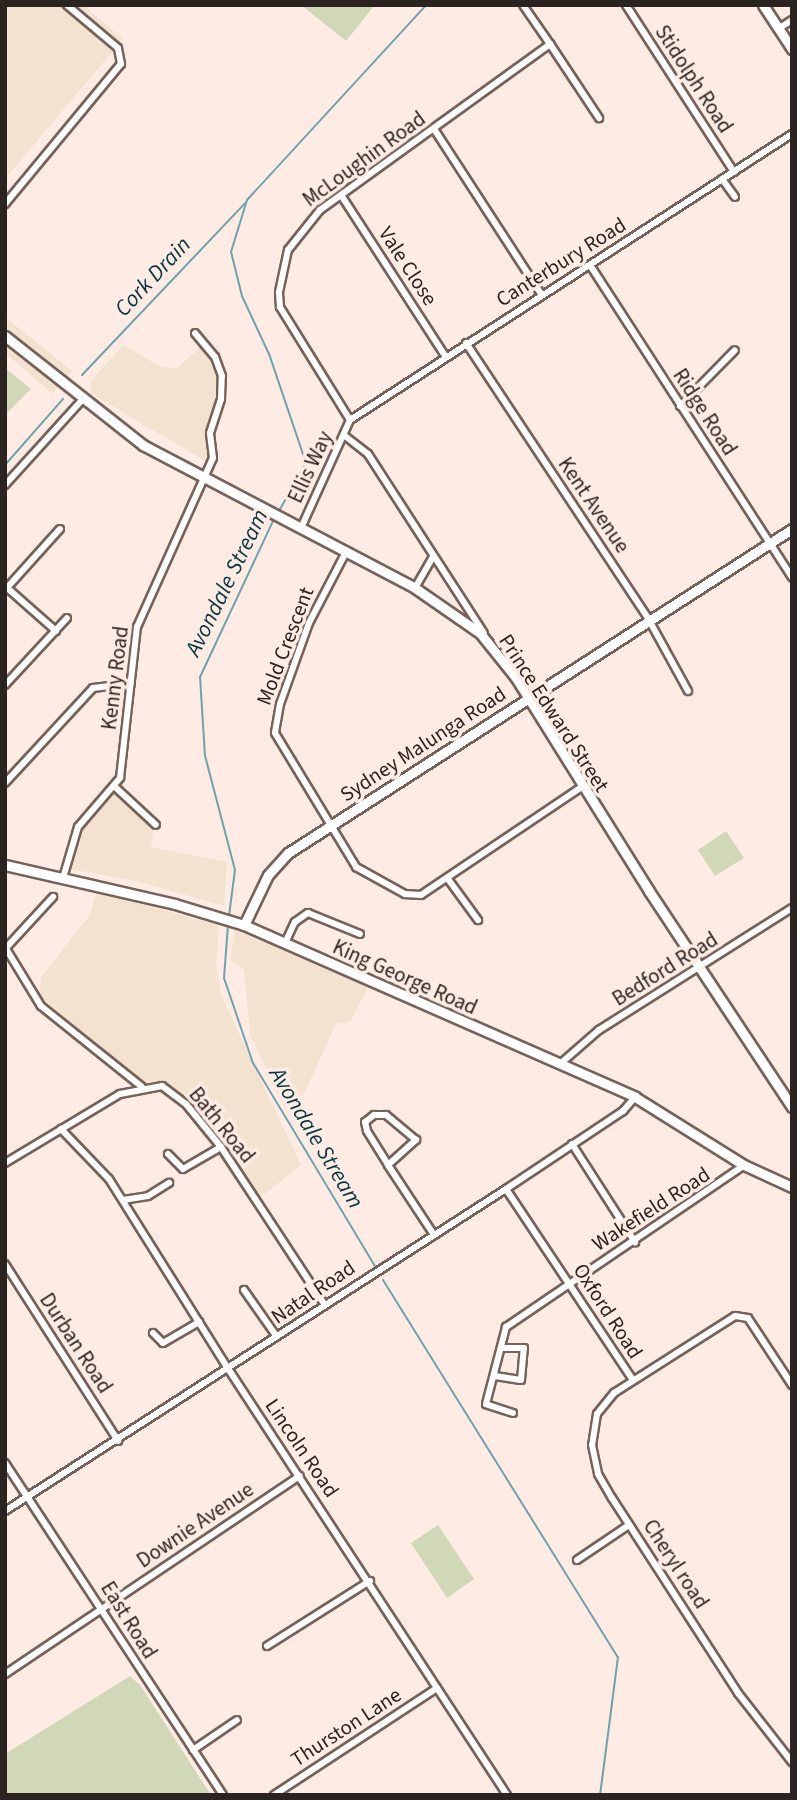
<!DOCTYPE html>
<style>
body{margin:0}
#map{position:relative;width:797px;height:1800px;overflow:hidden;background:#feebe3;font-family:"Source Sans 3",sans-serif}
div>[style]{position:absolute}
.commercial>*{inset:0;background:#f4e2d1}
.green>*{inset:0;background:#d1d8b7}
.stream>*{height:2px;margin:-1px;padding:0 1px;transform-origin:1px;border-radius:1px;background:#71a1ae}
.roads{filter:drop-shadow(2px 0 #766259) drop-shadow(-2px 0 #766259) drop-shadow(0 2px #766259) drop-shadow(0 -2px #766259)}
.street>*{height:6px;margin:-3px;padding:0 3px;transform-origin:3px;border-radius:3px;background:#fff}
.secondary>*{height:9px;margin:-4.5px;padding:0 4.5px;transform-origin:4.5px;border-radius:4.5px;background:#fff}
span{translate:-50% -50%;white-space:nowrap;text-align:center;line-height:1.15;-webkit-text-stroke:7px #feebe3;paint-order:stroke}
.street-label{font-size:21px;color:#2b231f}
.water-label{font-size:23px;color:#083742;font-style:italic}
.frame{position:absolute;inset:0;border:7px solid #2b231f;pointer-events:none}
</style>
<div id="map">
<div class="commercial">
<div style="clip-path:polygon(5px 5px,83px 5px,123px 39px,5px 179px)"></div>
<div style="clip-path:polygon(5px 317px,72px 371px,53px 394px,5px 353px)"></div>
<div style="clip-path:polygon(205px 343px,218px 359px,220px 399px,210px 464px,90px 393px,92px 380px,123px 345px,161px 367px,177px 368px)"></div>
<div style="clip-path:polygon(122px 786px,155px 816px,151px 847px,227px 862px,224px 906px,136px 881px,70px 869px,81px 828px)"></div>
<div style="clip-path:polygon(96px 892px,219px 925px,216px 964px,222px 997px,301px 1165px,252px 1204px,163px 1080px,141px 1083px,39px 995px,41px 977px,90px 915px)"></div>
<div style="clip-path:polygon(235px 930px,368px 987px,350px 1022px,336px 1024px,304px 1094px,285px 1109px,250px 1035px,244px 970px,230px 960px)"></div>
</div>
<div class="green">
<div style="clip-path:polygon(301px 5px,372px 5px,374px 6px,346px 41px)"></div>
<div style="clip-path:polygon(5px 368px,31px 389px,5px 415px)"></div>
<div style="clip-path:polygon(726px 831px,744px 858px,715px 876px,698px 850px)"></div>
<div style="clip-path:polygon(438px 1525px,474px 1579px,447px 1598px,411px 1543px)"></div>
<div style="clip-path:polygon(130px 1676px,140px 1685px,211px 1795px,5px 1795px,5px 1754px)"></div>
</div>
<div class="stream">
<div style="left:82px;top:375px;width:237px;rotate:-46.5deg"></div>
<div style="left:5px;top:465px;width:88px;rotate:-48.7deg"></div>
<div style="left:279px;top:511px;width:55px;rotate:-60.6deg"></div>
<div style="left:306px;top:463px;width:115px;rotate:-108.7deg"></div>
<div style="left:269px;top:354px;width:64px;rotate:-115deg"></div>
<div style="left:242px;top:296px;width:45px;rotate:-104deg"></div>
<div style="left:231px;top:252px;width:54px;rotate:-72.9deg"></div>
<div style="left:247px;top:200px;width:265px;rotate:-47.4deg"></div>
<div style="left:229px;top:916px;width:46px;rotate:-82.6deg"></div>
<div style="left:235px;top:870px;width:118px;rotate:-104.7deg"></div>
<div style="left:205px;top:756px;width:79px;rotate:-93.6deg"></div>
<div style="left:200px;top:677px;width:174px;rotate:-64.9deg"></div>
<div style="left:228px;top:925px;width:53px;rotate:94.3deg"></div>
<div style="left:224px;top:978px;width:90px;rotate:71.2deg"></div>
<div style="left:253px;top:1063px;width:237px;rotate:59deg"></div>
<div style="left:383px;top:1280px;width:444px;rotate:58.1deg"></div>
<div style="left:618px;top:1657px;width:139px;rotate:97.4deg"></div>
</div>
<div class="roads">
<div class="street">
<div style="left:626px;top:5px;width:199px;rotate:57.1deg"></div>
<div style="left:778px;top:29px;width:17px;rotate:-33deg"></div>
<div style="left:550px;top:44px;width:89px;rotate:56.5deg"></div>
<div style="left:434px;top:129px;width:198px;rotate:57deg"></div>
<div style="left:722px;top:179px;width:22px;rotate:54deg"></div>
<div style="left:341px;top:195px;width:192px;rotate:57.1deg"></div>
<div style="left:5px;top:204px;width:182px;rotate:-50.4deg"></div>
<div style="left:121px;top:64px;width:16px;rotate:-101deg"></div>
<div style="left:118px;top:48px;width:67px;rotate:-139.9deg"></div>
<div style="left:590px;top:265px;width:372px;rotate:57.1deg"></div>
<div style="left:466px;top:343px;width:332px;rotate:56.5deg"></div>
<div style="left:649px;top:620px;width:81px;rotate:61.2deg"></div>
<div style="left:680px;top:406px;width:78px;rotate:-45.5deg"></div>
<div style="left:350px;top:420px;width:133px;rotate:-121.8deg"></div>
<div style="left:280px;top:307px;width:15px;rotate:-94deg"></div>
<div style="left:279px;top:292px;width:43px;rotate:-77.9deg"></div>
<div style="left:288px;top:250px;width:51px;rotate:-51.3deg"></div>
<div style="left:320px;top:210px;width:284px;rotate:-35.8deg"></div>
<div style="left:550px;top:44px;width:47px;rotate:-124.7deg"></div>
<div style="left:350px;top:420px;width:526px;rotate:-32.91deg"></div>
<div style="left:345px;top:436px;width:29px;rotate:38deg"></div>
<div style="left:368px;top:454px;width:213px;rotate:57.1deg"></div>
<div style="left:5px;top:485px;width:116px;rotate:-47.8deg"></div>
<div style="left:301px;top:528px;width:119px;rotate:-65.6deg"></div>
<div style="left:346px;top:552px;width:80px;rotate:117.5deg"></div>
<div style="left:309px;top:623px;width:86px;rotate:109.7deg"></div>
<div style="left:280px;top:704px;width:29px;rotate:100deg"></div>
<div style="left:275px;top:733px;width:157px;rotate:58.8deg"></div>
<div style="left:356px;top:867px;width:56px;rotate:28.9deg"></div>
<div style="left:405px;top:894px;width:16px;rotate:4deg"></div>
<div style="left:421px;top:895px;width:194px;rotate:-33.9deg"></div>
<div style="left:5px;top:586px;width:68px;rotate:41.4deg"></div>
<div style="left:415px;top:588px;width:36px;rotate:-60deg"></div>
<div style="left:5px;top:590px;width:82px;rotate:-48deg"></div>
<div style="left:5px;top:685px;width:91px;rotate:-47.2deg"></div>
<div style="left:5px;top:783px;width:129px;rotate:-47.2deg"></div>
<div style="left:93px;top:688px;width:38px;rotate:-7deg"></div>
<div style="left:114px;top:786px;width:57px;rotate:42.9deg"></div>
<div style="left:63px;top:878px;width:53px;rotate:-73.6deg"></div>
<div style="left:78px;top:827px;width:65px;rotate:-49.4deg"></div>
<div style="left:120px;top:778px;width:152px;rotate:-83.6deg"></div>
<div style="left:137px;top:627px;width:185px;rotate:-65.8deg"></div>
<div style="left:213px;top:458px;width:25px;rotate:-97deg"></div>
<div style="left:210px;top:433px;width:36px;rotate:-72deg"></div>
<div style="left:221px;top:399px;width:23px;rotate:-88deg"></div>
<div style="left:222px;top:376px;width:20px;rotate:-110deg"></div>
<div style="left:215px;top:357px;width:31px;rotate:-130deg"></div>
<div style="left:448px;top:879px;width:51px;rotate:53.8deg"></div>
<div style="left:285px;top:943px;width:23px;rotate:-65deg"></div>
<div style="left:295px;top:922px;width:16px;rotate:-35deg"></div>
<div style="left:308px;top:913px;width:56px;rotate:22deg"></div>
<div style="left:5px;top:947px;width:69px;rotate:58.6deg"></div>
<div style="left:41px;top:1006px;width:129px;rotate:38.7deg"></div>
<div style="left:5px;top:949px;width:71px;rotate:-47.3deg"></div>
<div style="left:560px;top:1064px;width:52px;rotate:-41.1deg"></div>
<div style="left:599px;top:1030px;width:228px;rotate:-32.3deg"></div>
<div style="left:61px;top:1129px;width:69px;rotate:46.2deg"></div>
<div style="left:109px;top:1179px;width:226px;rotate:57.9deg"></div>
<div style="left:229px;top:1370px;width:508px;rotate:56.81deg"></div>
<div style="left:572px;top:1144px;width:117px;rotate:57.3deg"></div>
<div style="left:168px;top:1154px;width:21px;rotate:45deg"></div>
<div style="left:183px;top:1169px;width:44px;rotate:-30.1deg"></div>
<div style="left:5px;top:1163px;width:134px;rotate:-31deg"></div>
<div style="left:120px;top:1094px;width:43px;rotate:-10.8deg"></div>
<div style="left:162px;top:1086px;width:30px;rotate:37deg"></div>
<div style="left:186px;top:1104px;width:55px;rotate:50.9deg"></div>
<div style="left:221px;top:1147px;width:188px;rotate:56.7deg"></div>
<div style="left:388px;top:1165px;width:38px;rotate:-42deg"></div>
<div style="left:416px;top:1140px;width:39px;rotate:-140deg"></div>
<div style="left:386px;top:1115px;width:12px;rotate:180deg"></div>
<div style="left:374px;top:1115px;width:11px;rotate:142deg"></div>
<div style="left:365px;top:1122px;width:9px;rotate:77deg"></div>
<div style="left:367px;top:1131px;width:40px;rotate:58deg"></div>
<div style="left:388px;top:1165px;width:84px;rotate:56.7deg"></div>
<div style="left:506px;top:1189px;width:228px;rotate:56.4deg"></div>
<div style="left:123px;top:1200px;width:25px;rotate:-9deg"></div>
<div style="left:148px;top:1196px;width:25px;rotate:-32deg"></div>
<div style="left:5px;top:1264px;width:210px;rotate:57.4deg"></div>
<div style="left:244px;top:1290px;width:57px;rotate:54.9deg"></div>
<div style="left:153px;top:1333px;width:14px;rotate:45deg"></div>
<div style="left:163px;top:1343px;width:42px;rotate:-30.3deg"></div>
<div style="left:495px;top:1376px;width:26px;rotate:9deg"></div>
<div style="left:521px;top:1380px;width:32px;rotate:-85deg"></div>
<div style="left:524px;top:1348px;width:20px;rotate:180deg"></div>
<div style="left:792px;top:1385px;width:80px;rotate:-123.3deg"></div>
<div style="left:748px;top:1318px;width:13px;rotate:-171deg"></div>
<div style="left:735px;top:1316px;width:143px;rotate:147.5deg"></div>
<div style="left:614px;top:1393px;width:27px;rotate:129deg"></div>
<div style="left:597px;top:1414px;width:31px;rotate:99deg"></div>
<div style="left:592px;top:1445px;width:30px;rotate:78deg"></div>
<div style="left:598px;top:1474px;width:28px;rotate:60deg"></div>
<div style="left:612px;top:1498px;width:232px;rotate:57.1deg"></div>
<div style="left:738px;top:1693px;width:88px;rotate:52deg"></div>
<div style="left:513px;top:1413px;width:28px;rotate:-162deg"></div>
<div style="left:486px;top:1404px;width:80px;rotate:-75.4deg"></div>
<div style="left:506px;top:1327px;width:288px;rotate:-34.2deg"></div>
<div style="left:5px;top:1463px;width:397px;rotate:56.7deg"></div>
<div style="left:5px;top:1511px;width:596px;rotate:-32.73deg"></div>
<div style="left:506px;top:1189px;width:141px;rotate:-33.7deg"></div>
<div style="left:623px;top:1111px;width:18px;rotate:-49deg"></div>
<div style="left:577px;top:1560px;width:63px;rotate:-33.9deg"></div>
<div style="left:267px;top:1646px;width:122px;rotate:-32.3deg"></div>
<div style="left:5px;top:1674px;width:355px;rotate:-33.9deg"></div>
<div style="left:193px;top:1750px;width:53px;rotate:-34.3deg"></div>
<div style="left:274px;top:1795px;width:195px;rotate:-33.3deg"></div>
</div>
<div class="secondary">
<div style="left:763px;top:5px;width:53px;rotate:56.6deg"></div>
<div style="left:5px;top:336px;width:176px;rotate:38.3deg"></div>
<div style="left:143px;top:445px;width:307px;rotate:27.7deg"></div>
<div style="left:415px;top:588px;width:79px;rotate:34.7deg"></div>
<div style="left:480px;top:633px;width:58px;rotate:51.3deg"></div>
<div style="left:516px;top:678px;width:251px;rotate:58deg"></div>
<div style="left:649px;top:891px;width:259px;rotate:56.5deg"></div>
<div style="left:5px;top:865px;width:174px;rotate:12.9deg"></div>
<div style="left:175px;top:904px;width:72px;rotate:16.9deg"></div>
<div style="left:244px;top:925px;width:427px;rotate:23.7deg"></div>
<div style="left:635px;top:1097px;width:128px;rotate:32deg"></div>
<div style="left:744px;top:1165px;width:53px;rotate:24.6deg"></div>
<div style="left:244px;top:925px;width:55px;rotate:-64.4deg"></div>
<div style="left:268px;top:875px;width:30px;rotate:-48deg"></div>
<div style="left:288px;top:853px;width:599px;rotate:-32.74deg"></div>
</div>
</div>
<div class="street-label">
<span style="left:694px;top:79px;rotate:57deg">Stidolph Road</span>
<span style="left:364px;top:159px;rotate:-36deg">McLoughin Road</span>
<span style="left:561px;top:262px;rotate:-32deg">Canterbury Road</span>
<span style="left:408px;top:266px;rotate:57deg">Vale Close</span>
<span style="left:705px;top:412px;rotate:57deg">Ridge Road</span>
<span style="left:310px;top:467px;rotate:-65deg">Ellis Way</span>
<span style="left:594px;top:505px;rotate:56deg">Kent Avenue</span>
<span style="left:285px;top:646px;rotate:-69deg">Mold Crescent</span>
<span style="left:115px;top:678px;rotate:-83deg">Kenny Road</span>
<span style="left:554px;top:713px;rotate:57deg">Prince Edward Street</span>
<span style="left:423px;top:744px;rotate:-33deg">Sydney Malunga Road</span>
<span style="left:665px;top:969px;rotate:-32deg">Bedford Road</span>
<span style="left:405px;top:977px;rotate:24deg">King George Road</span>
<span style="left:222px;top:1125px;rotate:51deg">Bath Road</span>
<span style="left:651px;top:1209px;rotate:-33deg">Wakefield Road</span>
<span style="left:313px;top:1292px;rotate:-34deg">Natal Road</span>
<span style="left:608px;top:1311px;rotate:57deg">Oxford Road</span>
<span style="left:76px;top:1343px;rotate:57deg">Durban Road</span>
<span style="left:302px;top:1448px;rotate:56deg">Lincoln Road</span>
<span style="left:195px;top:1525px;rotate:-34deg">Downie Avenue</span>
<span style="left:676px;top:1564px;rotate:57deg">Cheryl road</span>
<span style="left:129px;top:1620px;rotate:58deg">East Road</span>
<span style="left:346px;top:1727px;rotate:-33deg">Thurston Lane</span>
</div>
<div class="water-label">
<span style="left:153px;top:277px;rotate:-47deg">Cork Drain</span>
<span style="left:227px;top:583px;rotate:-64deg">Avondale Stream</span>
<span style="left:316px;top:1138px;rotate:59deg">Avondale Stream</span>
</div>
<div class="frame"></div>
</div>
